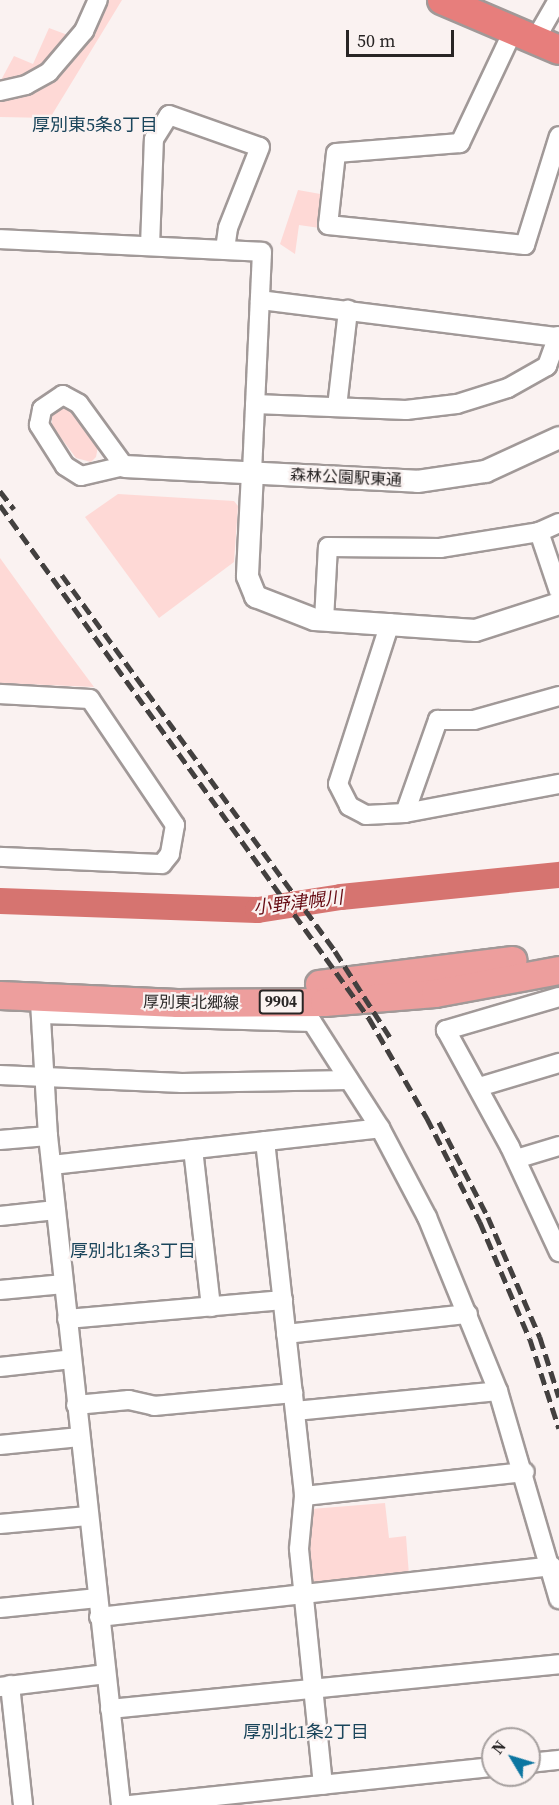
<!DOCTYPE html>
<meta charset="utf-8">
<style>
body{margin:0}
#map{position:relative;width:559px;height:1805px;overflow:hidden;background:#faf2f1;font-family:"Source Serif 4","Noto Sans JP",serif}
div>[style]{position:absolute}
.green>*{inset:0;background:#fed9d6}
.river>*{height:26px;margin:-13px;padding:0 13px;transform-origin:13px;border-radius:13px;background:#d67470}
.roads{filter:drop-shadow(2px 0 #a19998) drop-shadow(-2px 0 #a19998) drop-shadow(0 2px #a19998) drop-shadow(0 -2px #a19998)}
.minor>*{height:18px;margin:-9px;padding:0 9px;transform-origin:9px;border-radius:9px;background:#fff}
.tertiary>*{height:21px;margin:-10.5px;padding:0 10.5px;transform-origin:10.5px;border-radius:10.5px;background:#fff}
.primary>*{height:27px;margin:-13.5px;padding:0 13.5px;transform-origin:13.5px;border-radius:13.5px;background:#ed9e9d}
.trunk>*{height:28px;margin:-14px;padding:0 14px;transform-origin:14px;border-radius:14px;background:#e77e7c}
.rail>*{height:4.5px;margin-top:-2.25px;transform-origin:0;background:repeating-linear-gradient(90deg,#43403f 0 12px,transparent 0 18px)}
span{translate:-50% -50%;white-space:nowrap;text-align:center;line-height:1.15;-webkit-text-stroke:4.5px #faf2f1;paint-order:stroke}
.shield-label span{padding:2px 4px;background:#faf2f1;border:2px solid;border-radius:4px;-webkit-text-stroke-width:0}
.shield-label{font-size:15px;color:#282525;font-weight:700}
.street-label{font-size:16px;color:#282525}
.neighbourhood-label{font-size:18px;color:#1a455b}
.water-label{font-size:18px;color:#660b13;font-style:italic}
.north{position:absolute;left:481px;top:1727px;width:60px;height:60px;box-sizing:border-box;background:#faf2f1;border:2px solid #a6a09f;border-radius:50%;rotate:308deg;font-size:16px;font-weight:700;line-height:24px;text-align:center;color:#282525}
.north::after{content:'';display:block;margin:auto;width:21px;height:27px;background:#0c76a1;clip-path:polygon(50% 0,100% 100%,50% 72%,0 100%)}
.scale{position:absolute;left:346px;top:30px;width:108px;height:27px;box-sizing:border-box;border:3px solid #282525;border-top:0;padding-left:8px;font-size:18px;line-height:21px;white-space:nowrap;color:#282525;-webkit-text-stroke:4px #faf2f1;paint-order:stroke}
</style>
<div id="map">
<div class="green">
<div style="clip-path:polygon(107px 0,122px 0,50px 118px,0 117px,0 97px,38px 88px,67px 69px,90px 37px)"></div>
<div style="clip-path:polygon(49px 28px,73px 37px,53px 61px,20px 80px,0 82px,14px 56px,33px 64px)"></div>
<div style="clip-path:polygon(298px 190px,326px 195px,320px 228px,299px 225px,295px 254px,280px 244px)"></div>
<div style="clip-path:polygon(63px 406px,74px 410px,98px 446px,96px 457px,91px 462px,76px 458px,52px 426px,52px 413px)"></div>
<div style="clip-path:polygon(118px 494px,234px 501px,238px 506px,234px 562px,159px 618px,85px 517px)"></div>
<div style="clip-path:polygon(0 558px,59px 640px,94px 687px,0 683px)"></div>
<div style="clip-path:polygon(385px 1503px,389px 1538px,406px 1536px,409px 1575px,310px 1583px,306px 1544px,311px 1509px)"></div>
</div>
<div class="river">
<div style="left:0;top:901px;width:258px;rotate:2deg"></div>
<div style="left:258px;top:910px;width:84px;rotate:-8.9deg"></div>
<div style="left:341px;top:897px;width:219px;rotate:-5.8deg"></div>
</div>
<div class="roads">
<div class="minor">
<div style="left:513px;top:31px;width:124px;rotate:115.3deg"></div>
<div style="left:460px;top:143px;width:124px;rotate:175.4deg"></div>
<div style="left:336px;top:153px;width:72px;rotate:96.3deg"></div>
<div style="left:328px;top:225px;width:198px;rotate:5.8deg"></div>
<div style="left:525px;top:245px;width:114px;rotate:-72.7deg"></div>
<div style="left:535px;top:40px;width:46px;rotate:-60.1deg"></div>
<div style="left:0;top:91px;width:27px;rotate:-13deg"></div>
<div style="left:26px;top:85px;width:26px;rotate:-29deg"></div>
<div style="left:49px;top:72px;width:54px;rotate:-49.5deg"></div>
<div style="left:84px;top:31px;width:34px;rotate:-66deg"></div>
<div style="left:0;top:239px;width:262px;rotate:2.8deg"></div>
<div style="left:262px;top:252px;width:220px;rotate:92.6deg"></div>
<div style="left:150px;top:246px;width:107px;rotate:-87.9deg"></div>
<div style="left:154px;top:139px;width:28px;rotate:-58deg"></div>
<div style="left:169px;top:115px;width:96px;rotate:19.4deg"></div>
<div style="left:260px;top:147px;width:87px;rotate:111.6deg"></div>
<div style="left:228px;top:228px;width:22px;rotate:98deg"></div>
<div style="left:260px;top:300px;width:301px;rotate:7.1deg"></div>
<div style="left:63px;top:395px;width:18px;rotate:29deg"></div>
<div style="left:79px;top:404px;width:77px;rotate:54deg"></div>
<div style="left:124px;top:466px;width:44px;rotate:166.9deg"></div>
<div style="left:81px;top:476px;width:19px;rotate:-148deg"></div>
<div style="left:65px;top:466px;width:49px;rotate:-122.4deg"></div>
<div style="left:39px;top:425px;width:16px;rotate:-79deg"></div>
<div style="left:42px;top:409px;width:25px;rotate:-34deg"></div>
<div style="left:255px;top:404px;width:151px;rotate:2.3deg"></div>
<div style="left:406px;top:410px;width:51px;rotate:-6.7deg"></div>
<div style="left:457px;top:404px;width:53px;rotate:-17.4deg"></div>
<div style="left:508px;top:388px;width:45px;rotate:-29.4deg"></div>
<div style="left:547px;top:366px;width:32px;rotate:-70deg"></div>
<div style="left:337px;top:407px;width:98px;rotate:-83.5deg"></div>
<div style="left:539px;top:532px;width:62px;rotate:71.3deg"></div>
<div style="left:324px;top:620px;width:73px;rotate:-86.9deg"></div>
<div style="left:328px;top:547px;width:112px;rotate:0.5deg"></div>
<div style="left:440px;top:548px;width:100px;rotate:-9.2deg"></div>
<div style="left:539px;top:532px;width:22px;rotate:-24deg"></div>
<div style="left:390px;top:623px;width:169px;rotate:107.9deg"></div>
<div style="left:338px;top:784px;width:25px;rotate:63deg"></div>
<div style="left:349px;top:806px;width:19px;rotate:28deg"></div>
<div style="left:366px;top:815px;width:39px;rotate:-3deg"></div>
<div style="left:405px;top:813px;width:157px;rotate:-10.7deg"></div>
<div style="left:0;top:694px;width:90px;rotate:3.2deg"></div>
<div style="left:90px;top:699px;width:152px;rotate:56deg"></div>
<div style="left:175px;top:825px;width:29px;rotate:100deg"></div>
<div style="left:170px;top:854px;width:13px;rotate:129deg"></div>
<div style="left:162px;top:864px;width:162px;rotate:-177.5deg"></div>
<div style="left:405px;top:813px;width:99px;rotate:-70.5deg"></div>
<div style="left:438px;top:720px;width:36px"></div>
<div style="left:474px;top:720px;width:88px;rotate:-15.8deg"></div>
<div style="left:559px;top:997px;width:118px;rotate:163.7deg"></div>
<div style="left:446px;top:1030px;width:133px;rotate:61.3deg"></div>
<div style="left:510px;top:1147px;width:116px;rotate:65deg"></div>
<div style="left:40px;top:1002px;width:134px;rotate:86.6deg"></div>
<div style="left:48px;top:1136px;width:673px;rotate:83.77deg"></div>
<div style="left:41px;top:1014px;width:271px;rotate:1.7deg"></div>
<div style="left:312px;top:1022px;width:126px;rotate:57.3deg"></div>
<div style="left:380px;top:1128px;width:101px;rotate:62.2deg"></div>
<div style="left:427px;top:1217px;width:188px;rotate:67.8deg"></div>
<div style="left:498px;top:1391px;width:217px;rotate:73.7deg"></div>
<div style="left:0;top:1075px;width:182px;rotate:2.5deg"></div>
<div style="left:182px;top:1083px;width:167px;rotate:-1deg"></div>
<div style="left:479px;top:1087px;width:84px;rotate:-16.7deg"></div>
<div style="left:0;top:1140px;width:48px;rotate:-4.8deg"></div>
<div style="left:265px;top:1141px;width:357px;rotate:83.7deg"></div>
<div style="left:304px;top:1496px;width:53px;rotate:95.4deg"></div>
<div style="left:299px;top:1549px;width:237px;rotate:84.2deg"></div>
<div style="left:193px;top:1149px;width:159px;rotate:83.5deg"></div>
<div style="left:516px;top:1159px;width:45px;rotate:-16.8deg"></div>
<div style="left:52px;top:1165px;width:330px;rotate:-6.4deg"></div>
<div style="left:0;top:1216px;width:56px;rotate:-6.1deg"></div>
<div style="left:0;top:1290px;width:64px;rotate:-5.4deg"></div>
<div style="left:67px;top:1319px;width:217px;rotate:-5deg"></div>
<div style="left:286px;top:1334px;width:183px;rotate:-6.3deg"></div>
<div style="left:0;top:1367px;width:72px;rotate:-6.3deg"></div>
<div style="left:76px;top:1405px;width:53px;rotate:-5.4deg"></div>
<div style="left:129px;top:1400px;width:26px;rotate:13deg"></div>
<div style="left:154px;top:1406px;width:140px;rotate:-5.3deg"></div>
<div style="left:295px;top:1411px;width:204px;rotate:-5.6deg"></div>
<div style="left:0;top:1445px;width:80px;rotate:-5.7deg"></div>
<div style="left:304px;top:1496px;width:222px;rotate:-6.2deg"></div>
<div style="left:0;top:1524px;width:88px;rotate:-5.2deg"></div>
<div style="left:0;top:1608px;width:98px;rotate:-5.9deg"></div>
<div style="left:99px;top:1617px;width:456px;rotate:-6.4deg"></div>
<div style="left:10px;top:1685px;width:121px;rotate:83.8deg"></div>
<div style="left:0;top:1687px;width:107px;rotate:-7deg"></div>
<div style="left:110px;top:1709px;width:451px;rotate:-5.7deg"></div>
<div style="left:529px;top:1763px;width:30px;rotate:-6deg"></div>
<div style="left:130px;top:1805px;width:365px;rotate:-6deg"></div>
</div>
<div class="tertiary">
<div style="left:124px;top:466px;width:293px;rotate:2.9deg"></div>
<div style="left:417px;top:481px;width:69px;rotate:-8.4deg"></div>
<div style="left:485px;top:471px;width:81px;rotate:-24.7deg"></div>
<div style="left:252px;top:472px;width:104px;rotate:92.8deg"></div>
<div style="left:247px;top:576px;width:22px;rotate:68deg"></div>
<div style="left:255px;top:596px;width:63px;rotate:21.3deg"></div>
<div style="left:314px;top:619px;width:161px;rotate:3.9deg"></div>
<div style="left:475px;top:630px;width:88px;rotate:-17.8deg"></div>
</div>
<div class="primary">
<div style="left:319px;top:984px;width:195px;rotate:-7.1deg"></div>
<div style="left:0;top:995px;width:177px;rotate:2.6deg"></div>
<div style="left:177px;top:1003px;width:147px;rotate:-0.4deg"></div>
<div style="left:324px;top:1002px;width:111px;rotate:-4.6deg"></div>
<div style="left:435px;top:993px;width:126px;rotate:-10.5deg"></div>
</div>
<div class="trunk">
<div style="left:442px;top:0;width:127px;rotate:23.1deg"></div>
</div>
</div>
<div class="rail">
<div style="left:0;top:491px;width:23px;rotate:52deg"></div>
<div style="left:0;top:505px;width:632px;rotate:54.27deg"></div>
<div style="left:369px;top:1018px;width:116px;rotate:59.9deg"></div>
<div style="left:427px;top:1118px;width:117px;rotate:63deg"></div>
<div style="left:480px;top:1222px;width:127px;rotate:66.9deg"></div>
<div style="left:530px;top:1339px;width:94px;rotate:72deg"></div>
<div style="left:62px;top:575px;width:465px;rotate:54deg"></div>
<div style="left:335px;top:951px;width:102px;rotate:57.4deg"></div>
<div style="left:439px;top:1122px;width:107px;rotate:62.7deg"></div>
<div style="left:488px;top:1217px;width:131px;rotate:66.6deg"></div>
<div style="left:540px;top:1337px;width:63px;rotate:72.4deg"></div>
</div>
<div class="shield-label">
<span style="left:281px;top:1002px">9904</span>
</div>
<div class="street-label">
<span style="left:346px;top:477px;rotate:3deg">森林公園駅東通</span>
<span style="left:191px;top:1002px;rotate:1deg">厚別東北郷線</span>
</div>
<div class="neighbourhood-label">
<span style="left:95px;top:125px">厚別東5条8丁目</span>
<span style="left:133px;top:1251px">厚別北1条3丁目</span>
<span style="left:306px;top:1732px">厚別北1条2丁目</span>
</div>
<div class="water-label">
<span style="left:298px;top:903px;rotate:-7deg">小野津幌川</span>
</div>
<div class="north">N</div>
<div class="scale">50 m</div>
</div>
